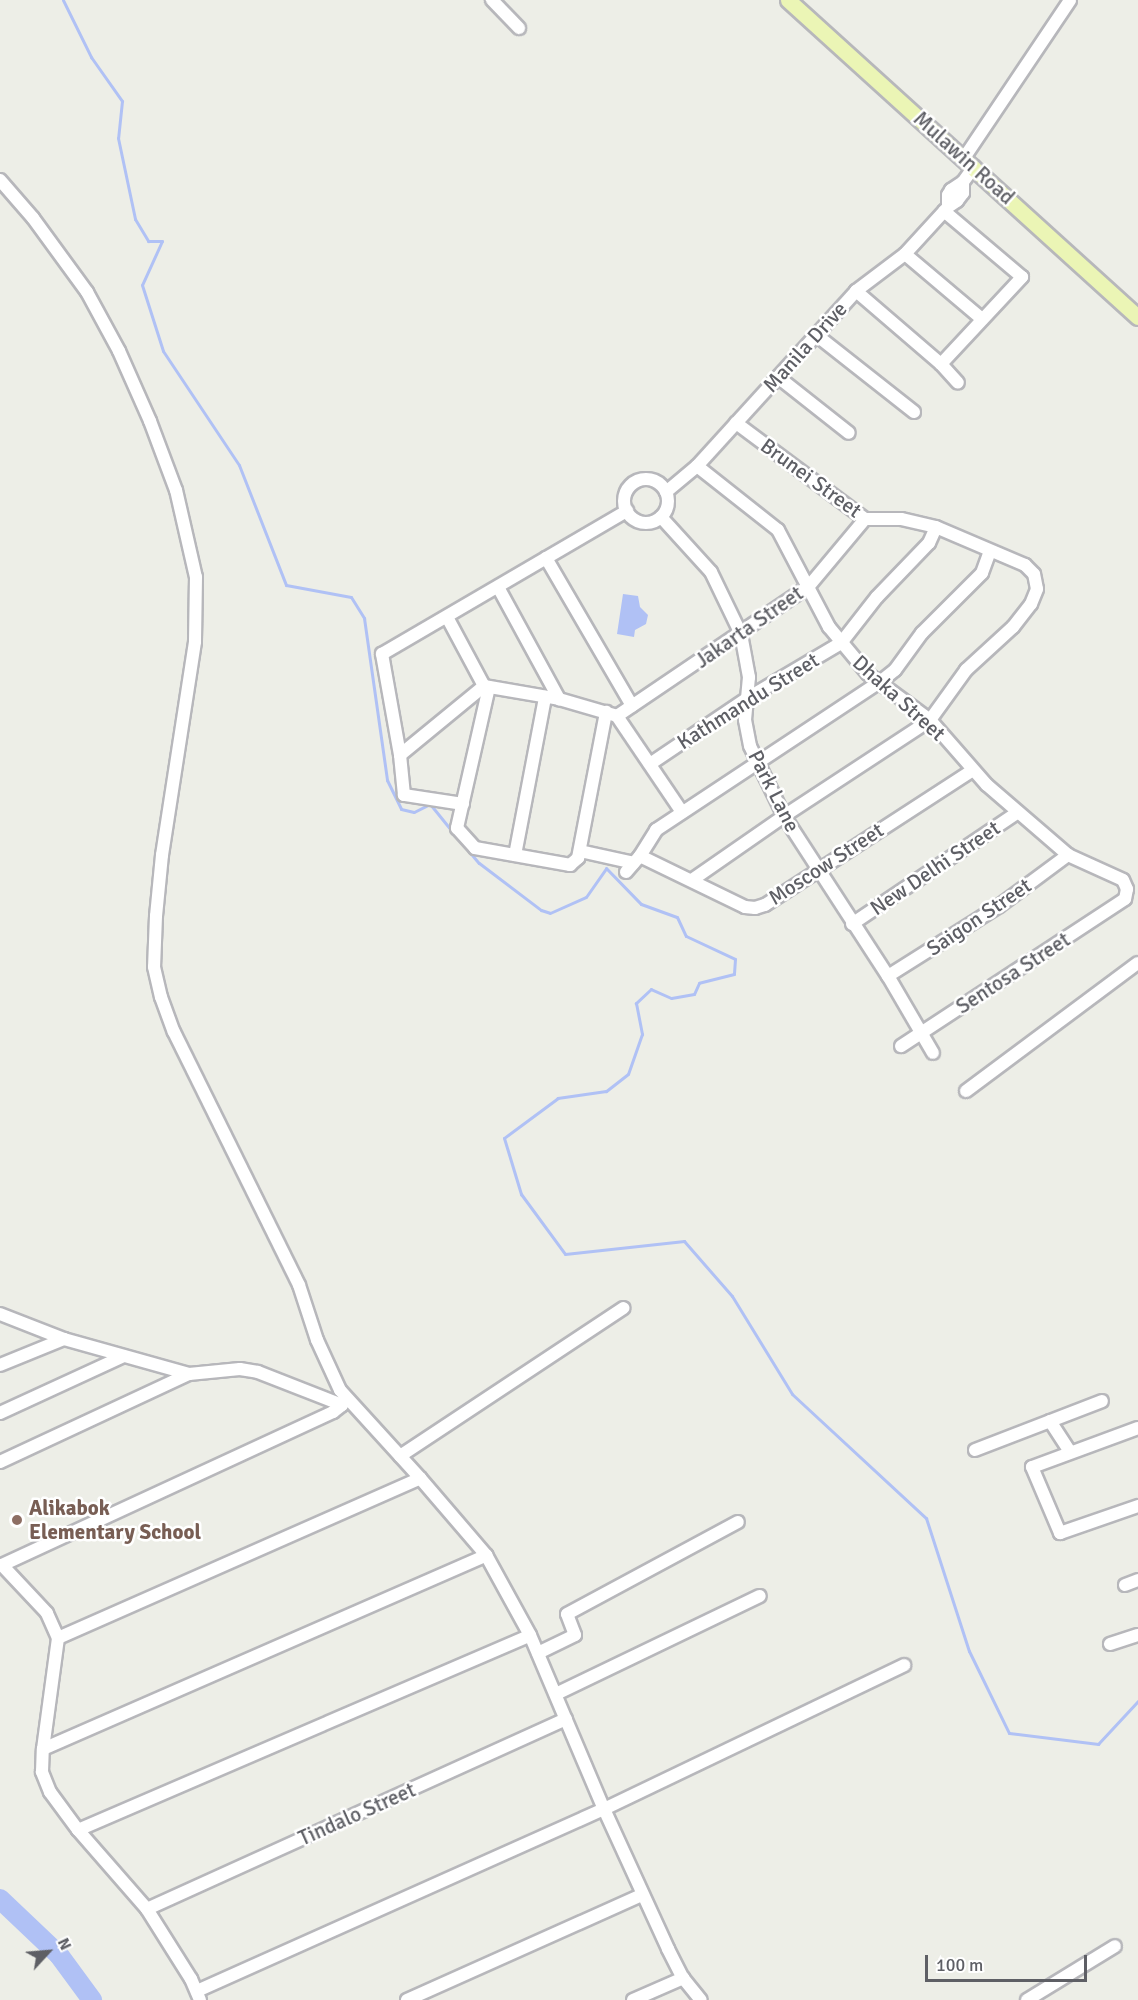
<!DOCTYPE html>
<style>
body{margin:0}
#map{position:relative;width:1138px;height:2000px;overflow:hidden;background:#edeee7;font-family:Signika,sans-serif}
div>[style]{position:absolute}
.water>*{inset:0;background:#b0c1f5}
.stream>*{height:3px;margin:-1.5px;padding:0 1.5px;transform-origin:1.5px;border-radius:1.5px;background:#b0c1f5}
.river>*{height:20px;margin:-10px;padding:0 10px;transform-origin:10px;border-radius:10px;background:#b0c1f5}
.roads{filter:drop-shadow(2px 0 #b7b7bb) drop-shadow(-2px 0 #b7b7bb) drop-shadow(0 2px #b7b7bb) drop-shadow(0 -2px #b7b7bb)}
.minor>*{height:12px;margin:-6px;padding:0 6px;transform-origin:6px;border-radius:6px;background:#fff}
.minor>.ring{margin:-6px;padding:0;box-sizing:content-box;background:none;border:12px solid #fff;border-radius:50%}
.major>*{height:15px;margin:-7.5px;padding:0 7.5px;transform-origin:7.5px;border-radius:7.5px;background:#ebf5b5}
.dots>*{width:16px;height:16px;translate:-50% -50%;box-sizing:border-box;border:3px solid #fff;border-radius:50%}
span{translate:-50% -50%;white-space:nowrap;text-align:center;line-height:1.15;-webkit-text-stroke:5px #fff;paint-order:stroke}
.street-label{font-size:21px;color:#5e5f65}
.education-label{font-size:21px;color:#785e54;font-weight:700}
.left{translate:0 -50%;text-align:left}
.north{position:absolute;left:18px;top:1922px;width:60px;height:60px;-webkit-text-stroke:4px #fff;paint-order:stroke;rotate:64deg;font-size:16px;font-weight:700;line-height:24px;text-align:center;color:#5e5f65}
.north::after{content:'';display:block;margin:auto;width:21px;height:27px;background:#5e5f65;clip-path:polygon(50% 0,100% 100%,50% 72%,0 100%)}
.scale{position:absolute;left:925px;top:1955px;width:162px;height:27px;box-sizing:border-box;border:3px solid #5e5f65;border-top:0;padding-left:8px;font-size:18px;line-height:21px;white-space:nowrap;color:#5e5f65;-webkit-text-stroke:4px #fff;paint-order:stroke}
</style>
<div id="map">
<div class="water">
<div style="clip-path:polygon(623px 594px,638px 596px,640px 607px,648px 615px,646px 624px,635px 630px,634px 637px,617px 634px)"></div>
</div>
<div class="stream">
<div style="left:63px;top:0;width:64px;rotate:63.8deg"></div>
<div style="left:91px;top:57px;width:54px;rotate:54.8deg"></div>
<div style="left:122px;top:101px;width:37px;rotate:96deg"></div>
<div style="left:118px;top:138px;width:83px;rotate:78.1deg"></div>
<div style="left:135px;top:219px;width:26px;rotate:59deg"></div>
<div style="left:148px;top:241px;width:14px"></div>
<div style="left:162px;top:241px;width:48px;rotate:114.4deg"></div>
<div style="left:142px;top:285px;width:69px;rotate:72.3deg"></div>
<div style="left:163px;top:351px;width:137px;rotate:56.3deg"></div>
<div style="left:239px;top:465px;width:129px;rotate:68.6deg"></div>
<div style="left:286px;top:585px;width:66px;rotate:10.5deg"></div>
<div style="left:351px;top:597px;width:25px;rotate:58deg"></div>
<div style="left:364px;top:618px;width:164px;rotate:81.9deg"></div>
<div style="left:387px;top:780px;width:32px;rotate:64deg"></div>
<div style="left:401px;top:809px;width:13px;rotate:13deg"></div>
<div style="left:414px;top:812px;width:18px;rotate:-27deg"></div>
<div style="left:430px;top:804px;width:35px;rotate:51deg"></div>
<div style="left:462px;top:843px;width:26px;rotate:50deg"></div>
<div style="left:479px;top:863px;width:78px;rotate:37.2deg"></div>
<div style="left:541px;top:910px;width:9px;rotate:18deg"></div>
<div style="left:550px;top:913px;width:39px;rotate:-24deg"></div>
<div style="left:586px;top:897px;width:35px;rotate:-55deg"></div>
<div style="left:606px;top:868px;width:50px;rotate:45.8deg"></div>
<div style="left:641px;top:904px;width:38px;rotate:20deg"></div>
<div style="left:677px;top:917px;width:21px;rotate:65deg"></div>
<div style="left:686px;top:936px;width:54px;rotate:25.1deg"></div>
<div style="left:735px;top:959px;width:15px;rotate:94deg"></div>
<div style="left:734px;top:974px;width:36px;rotate:166deg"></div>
<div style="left:699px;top:983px;width:12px;rotate:114deg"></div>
<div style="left:694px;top:994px;width:23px;rotate:170deg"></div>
<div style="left:671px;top:998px;width:22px;rotate:-156deg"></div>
<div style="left:651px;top:989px;width:21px;rotate:137deg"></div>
<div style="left:636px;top:1003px;width:32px;rotate:79deg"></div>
<div style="left:642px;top:1034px;width:42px;rotate:109.3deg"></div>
<div style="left:628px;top:1074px;width:28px;rotate:142deg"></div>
<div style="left:606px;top:1091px;width:49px;rotate:171.7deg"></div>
<div style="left:558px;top:1098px;width:67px;rotate:143.5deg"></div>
<div style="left:504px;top:1138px;width:59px;rotate:73.1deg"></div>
<div style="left:521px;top:1194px;width:74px;rotate:53.7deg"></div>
<div style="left:565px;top:1254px;width:120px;rotate:-6.2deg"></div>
<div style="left:684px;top:1241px;width:73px;rotate:48.9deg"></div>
<div style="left:732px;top:1296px;width:115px;rotate:58.5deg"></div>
<div style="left:792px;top:1394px;width:183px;rotate:42.8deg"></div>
<div style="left:926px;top:1518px;width:140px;rotate:72.1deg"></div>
<div style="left:969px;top:1651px;width:91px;rotate:64deg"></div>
<div style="left:1009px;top:1733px;width:90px;rotate:7deg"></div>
<div style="left:1098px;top:1744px;width:59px;rotate:-47.1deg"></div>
</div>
<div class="river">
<div style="left:0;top:1899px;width:81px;rotate:43.5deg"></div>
<div style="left:59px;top:1955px;width:56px;rotate:53.7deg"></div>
</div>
<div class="roads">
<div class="minor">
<div style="left:492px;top:0;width:39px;rotate:46deg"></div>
<div style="left:964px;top:158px;width:190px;rotate:-56.1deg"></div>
<div style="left:0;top:180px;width:50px;rotate:49deg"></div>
<div style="left:33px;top:218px;width:92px;rotate:53.9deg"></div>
<div style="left:87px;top:292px;width:67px;rotate:61.5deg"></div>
<div style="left:119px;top:351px;width:77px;rotate:66.1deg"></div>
<div style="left:150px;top:421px;width:74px;rotate:69.4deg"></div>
<div style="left:176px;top:490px;width:89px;rotate:77.1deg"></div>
<div style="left:196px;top:577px;width:65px;rotate:90.9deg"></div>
<div style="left:195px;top:642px;width:216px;rotate:98.8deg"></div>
<div style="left:162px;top:855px;width:61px;rotate:95.6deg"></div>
<div style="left:156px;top:916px;width:51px;rotate:92.2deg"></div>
<div style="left:154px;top:967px;width:31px;rotate:77deg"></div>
<div style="left:161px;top:997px;width:37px;rotate:70deg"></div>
<div style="left:174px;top:1032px;width:282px;rotate:63.7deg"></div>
<div style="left:299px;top:1285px;width:58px;rotate:71.9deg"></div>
<div style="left:317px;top:1340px;width:55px;rotate:65.3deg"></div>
<div style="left:340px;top:1390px;width:119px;rotate:47.7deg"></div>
<div style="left:420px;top:1478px;width:101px;rotate:49.4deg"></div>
<div style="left:486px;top:1555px;width:91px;rotate:61.2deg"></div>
<div style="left:530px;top:1635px;width:189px;rotate:67deg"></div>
<div style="left:604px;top:1809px;width:154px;rotate:65.4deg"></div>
<div style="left:668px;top:1949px;width:33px;rotate:63deg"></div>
<div style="left:683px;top:1978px;width:28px;rotate:51deg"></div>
<div style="left:948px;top:207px;width:12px;rotate:-90deg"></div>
<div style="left:948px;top:195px;width:6px;rotate:-59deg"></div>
<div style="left:951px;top:190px;width:14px;rotate:-34deg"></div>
<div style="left:963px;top:182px;width:19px;rotate:-54deg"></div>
<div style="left:905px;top:254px;width:101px;rotate:40.2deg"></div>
<div style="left:856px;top:291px;width:112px;rotate:40.7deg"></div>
<div style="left:941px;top:364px;width:25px;rotate:48deg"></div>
<div style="left:815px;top:334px;width:126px;rotate:38.2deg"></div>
<div style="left:941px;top:364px;width:119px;rotate:-47deg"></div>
<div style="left:1022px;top:277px;width:102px;rotate:-139.8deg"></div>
<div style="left:778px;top:377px;width:90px;rotate:38.3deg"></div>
<div style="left:697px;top:466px;width:103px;rotate:38.3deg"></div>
<div style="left:778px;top:530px;width:110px;rotate:62.3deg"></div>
<div style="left:829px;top:627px;width:61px;rotate:50.3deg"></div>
<div style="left:868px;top:674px;width:77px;rotate:36.6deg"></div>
<div style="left:930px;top:720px;width:86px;rotate:48.8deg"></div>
<div style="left:987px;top:785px;width:107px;rotate:40.8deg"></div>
<div style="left:1068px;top:855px;width:60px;rotate:24.4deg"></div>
<div style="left:1123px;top:880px;width:10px;rotate:66deg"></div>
<div style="left:1127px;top:889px;width:10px;rotate:101deg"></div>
<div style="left:1125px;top:899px;width:268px;rotate:146.7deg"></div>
<div class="ring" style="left:624px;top:479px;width:32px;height:32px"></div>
<div style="left:666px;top:492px;width:40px;rotate:-40deg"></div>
<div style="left:697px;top:466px;width:236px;rotate:-47.7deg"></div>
<div style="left:856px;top:291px;width:61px;rotate:-37.1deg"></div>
<div style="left:905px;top:254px;width:64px;rotate:-47.5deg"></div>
<div style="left:948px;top:207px;width:11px;rotate:-34deg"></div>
<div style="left:957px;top:201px;width:10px;rotate:-53deg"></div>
<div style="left:963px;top:193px;width:11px;rotate:-90deg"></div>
<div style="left:661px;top:517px;width:74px;rotate:47.7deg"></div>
<div style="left:711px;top:572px;width:69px;rotate:64.2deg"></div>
<div style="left:741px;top:634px;width:44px;rotate:79.5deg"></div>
<div style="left:749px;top:677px;width:43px;rotate:95.3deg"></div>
<div style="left:745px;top:720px;width:26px;rotate:79deg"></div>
<div style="left:750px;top:746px;width:78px;rotate:64.1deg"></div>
<div style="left:784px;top:816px;width:191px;rotate:57deg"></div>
<div style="left:888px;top:976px;width:89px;rotate:59.7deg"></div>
<div style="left:546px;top:558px;width:171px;rotate:59.8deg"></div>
<div style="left:498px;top:587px;width:128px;rotate:61.4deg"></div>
<div style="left:447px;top:617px;width:78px;rotate:61.8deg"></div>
<div style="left:484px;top:686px;width:76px;rotate:9.8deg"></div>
<div style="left:559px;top:699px;width:60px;rotate:16.3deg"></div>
<div style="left:617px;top:716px;width:116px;rotate:55.9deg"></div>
<div style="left:489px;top:687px;width:145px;rotate:102.8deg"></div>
<div style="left:457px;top:828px;width:27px;rotate:48deg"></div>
<div style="left:475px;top:848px;width:97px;rotate:10.1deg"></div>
<div style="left:570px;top:865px;width:11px;rotate:-41deg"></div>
<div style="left:578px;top:858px;width:149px;rotate:-79.1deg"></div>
<div style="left:617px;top:716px;width:232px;rotate:-34.1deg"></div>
<div style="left:809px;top:586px;width:87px;rotate:-50.1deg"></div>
<div style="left:400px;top:755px;width:109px;rotate:-39.4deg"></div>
<div style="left:650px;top:764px;width:118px;rotate:-34deg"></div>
<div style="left:748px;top:698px;width:108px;rotate:-30.6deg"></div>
<div style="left:841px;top:643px;width:58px;rotate:-52deg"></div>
<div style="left:877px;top:597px;width:75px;rotate:-46.1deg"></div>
<div style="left:929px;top:543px;width:17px;rotate:-66deg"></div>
<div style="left:463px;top:804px;width:60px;rotate:-171.3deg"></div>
<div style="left:404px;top:795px;width:40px;rotate:-95.7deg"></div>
<div style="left:400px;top:755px;width:103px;rotate:-100.1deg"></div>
<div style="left:382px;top:654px;width:284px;rotate:-30.3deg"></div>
<div style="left:580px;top:851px;width:55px;rotate:12.5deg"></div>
<div style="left:515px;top:855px;width:161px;rotate:-79.2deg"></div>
<div style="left:640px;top:856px;width:117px;rotate:25.9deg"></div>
<div style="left:745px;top:907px;width:10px;rotate:6deg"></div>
<div style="left:755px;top:908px;width:10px;rotate:-17deg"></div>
<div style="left:765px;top:905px;width:248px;rotate:-33deg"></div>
<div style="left:626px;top:872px;width:21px;rotate:-49deg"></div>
<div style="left:640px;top:856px;width:31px;rotate:-58deg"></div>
<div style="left:656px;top:830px;width:268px;rotate:-33.5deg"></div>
<div style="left:880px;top:682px;width:19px;rotate:-39deg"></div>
<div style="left:895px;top:670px;width:46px;rotate:-53.9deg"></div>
<div style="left:922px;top:633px;width:85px;rotate:-45deg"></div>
<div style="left:982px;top:573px;width:23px;rotate:-70deg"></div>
<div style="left:692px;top:880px;width:112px;rotate:-34.8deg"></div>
<div style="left:784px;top:816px;width:175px;rotate:-33.3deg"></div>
<div style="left:930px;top:720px;width:62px;rotate:-54.2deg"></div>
<div style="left:966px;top:670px;width:64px;rotate:-42.5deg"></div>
<div style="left:1013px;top:627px;width:29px;rotate:-52deg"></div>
<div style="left:1031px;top:604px;width:16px;rotate:-68deg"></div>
<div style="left:1037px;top:589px;width:15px;rotate:-101deg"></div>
<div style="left:1034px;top:574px;width:13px;rotate:-135deg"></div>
<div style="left:1025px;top:565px;width:97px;rotate:-156.9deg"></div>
<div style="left:936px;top:527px;width:36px;rotate:-167deg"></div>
<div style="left:901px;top:519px;width:36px;rotate:180deg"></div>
<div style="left:865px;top:519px;width:161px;rotate:-143.3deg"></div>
<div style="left:852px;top:924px;width:200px;rotate:-34deg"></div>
<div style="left:888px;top:976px;width:131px;rotate:-32.2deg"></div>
<div style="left:999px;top:906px;width:86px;rotate:-36.5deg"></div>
<div style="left:966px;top:1091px;width:214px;rotate:-36.7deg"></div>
<div style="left:0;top:1314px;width:69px;rotate:21.3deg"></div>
<div style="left:64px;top:1339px;width:130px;rotate:15.6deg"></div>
<div style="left:189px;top:1374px;width:51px;rotate:-5.6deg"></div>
<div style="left:240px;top:1369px;width:18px;rotate:9deg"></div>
<div style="left:258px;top:1372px;width:90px;rotate:21.4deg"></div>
<div style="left:0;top:1365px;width:69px;rotate:-22.1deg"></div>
<div style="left:0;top:1413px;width:136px;rotate:-24.7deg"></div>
<div style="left:1050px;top:1421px;width:37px;rotate:57deg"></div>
<div style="left:1138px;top:1428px;width:113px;rotate:159.8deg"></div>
<div style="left:1032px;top:1467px;width:72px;rotate:67deg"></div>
<div style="left:1060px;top:1533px;width:83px;rotate:-19.1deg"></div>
<div style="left:975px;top:1450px;width:136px;rotate:-21.1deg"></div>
<div style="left:400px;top:1456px;width:268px;rotate:-33.5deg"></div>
<div style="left:0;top:1462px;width:208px;rotate:-25deg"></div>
<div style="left:1125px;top:1585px;width:14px;rotate:-21deg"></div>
<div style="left:58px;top:1638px;width:396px;rotate:-23.8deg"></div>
<div style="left:1110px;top:1644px;width:29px;rotate:-18deg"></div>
<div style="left:538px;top:1653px;width:41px;rotate:-25.9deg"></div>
<div style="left:575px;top:1635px;width:22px;rotate:-111deg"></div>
<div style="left:567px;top:1614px;width:194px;rotate:-28.3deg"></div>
<div style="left:556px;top:1694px;width:226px;rotate:-25.7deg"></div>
<div style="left:43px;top:1749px;width:484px;rotate:-23.6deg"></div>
<div style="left:78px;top:1830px;width:492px;rotate:-23.3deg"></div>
<div style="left:147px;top:1909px;width:460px;rotate:-24.4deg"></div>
<div style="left:197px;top:1991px;width:446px;rotate:-24.1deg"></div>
<div style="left:604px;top:1809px;width:333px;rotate:-25.6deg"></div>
<div style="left:200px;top:2000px;width:23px;rotate:-113deg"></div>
<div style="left:191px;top:1979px;width:83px;rotate:-122.2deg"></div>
<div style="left:147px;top:1909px;width:105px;rotate:-131.1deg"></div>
<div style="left:78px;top:1830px;width:47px;rotate:-126.4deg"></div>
<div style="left:50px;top:1792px;width:22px;rotate:-112deg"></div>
<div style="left:42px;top:1772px;width:23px;rotate:-88deg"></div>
<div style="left:43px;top:1749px;width:112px;rotate:-82.3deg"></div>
<div style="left:58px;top:1638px;width:27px;rotate:-114deg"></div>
<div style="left:47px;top:1613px;width:66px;rotate:-133.2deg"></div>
<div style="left:2px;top:1565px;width:365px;rotate:-24.8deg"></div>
<div style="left:333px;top:1412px;width:11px;rotate:-38deg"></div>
<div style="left:342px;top:1405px;width:8px;rotate:-67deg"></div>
<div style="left:407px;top:2000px;width:257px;rotate:-24.1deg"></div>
<div style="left:633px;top:2000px;width:55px;rotate:-23.7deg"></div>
<div style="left:1027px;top:2000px;width:103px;rotate:-31.5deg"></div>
</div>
<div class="major">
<div style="left:788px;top:0;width:472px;rotate:42.2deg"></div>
</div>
</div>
<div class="dots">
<div style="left:17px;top:1520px;background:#8d6e63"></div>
</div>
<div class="street-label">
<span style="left:964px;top:158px;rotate:42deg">Mulawin Road</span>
<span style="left:805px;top:347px;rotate:-48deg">Manila Drive</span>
<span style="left:811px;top:478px;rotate:36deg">Brunei Street</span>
<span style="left:749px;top:627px;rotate:-35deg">Jakarta Street</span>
<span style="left:899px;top:698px;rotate:42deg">Dhaka Street</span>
<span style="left:748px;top:701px;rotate:-32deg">Kathmandu Street</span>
<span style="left:774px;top:791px;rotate:63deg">Park Lane</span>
<span style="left:826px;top:864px;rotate:-33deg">Moscow Street</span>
<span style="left:935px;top:868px;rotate:-34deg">New Delhi Street</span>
<span style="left:979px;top:917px;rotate:-34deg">Saigon Street</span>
<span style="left:1013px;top:973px;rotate:-33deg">Sentosa Street</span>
<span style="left:357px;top:1814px;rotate:-24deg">Tindalo Street</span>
</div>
<div class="education-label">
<span class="left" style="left:29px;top:1520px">Alikabok<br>Elementary School</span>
</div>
<div class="north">N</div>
<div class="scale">100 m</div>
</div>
